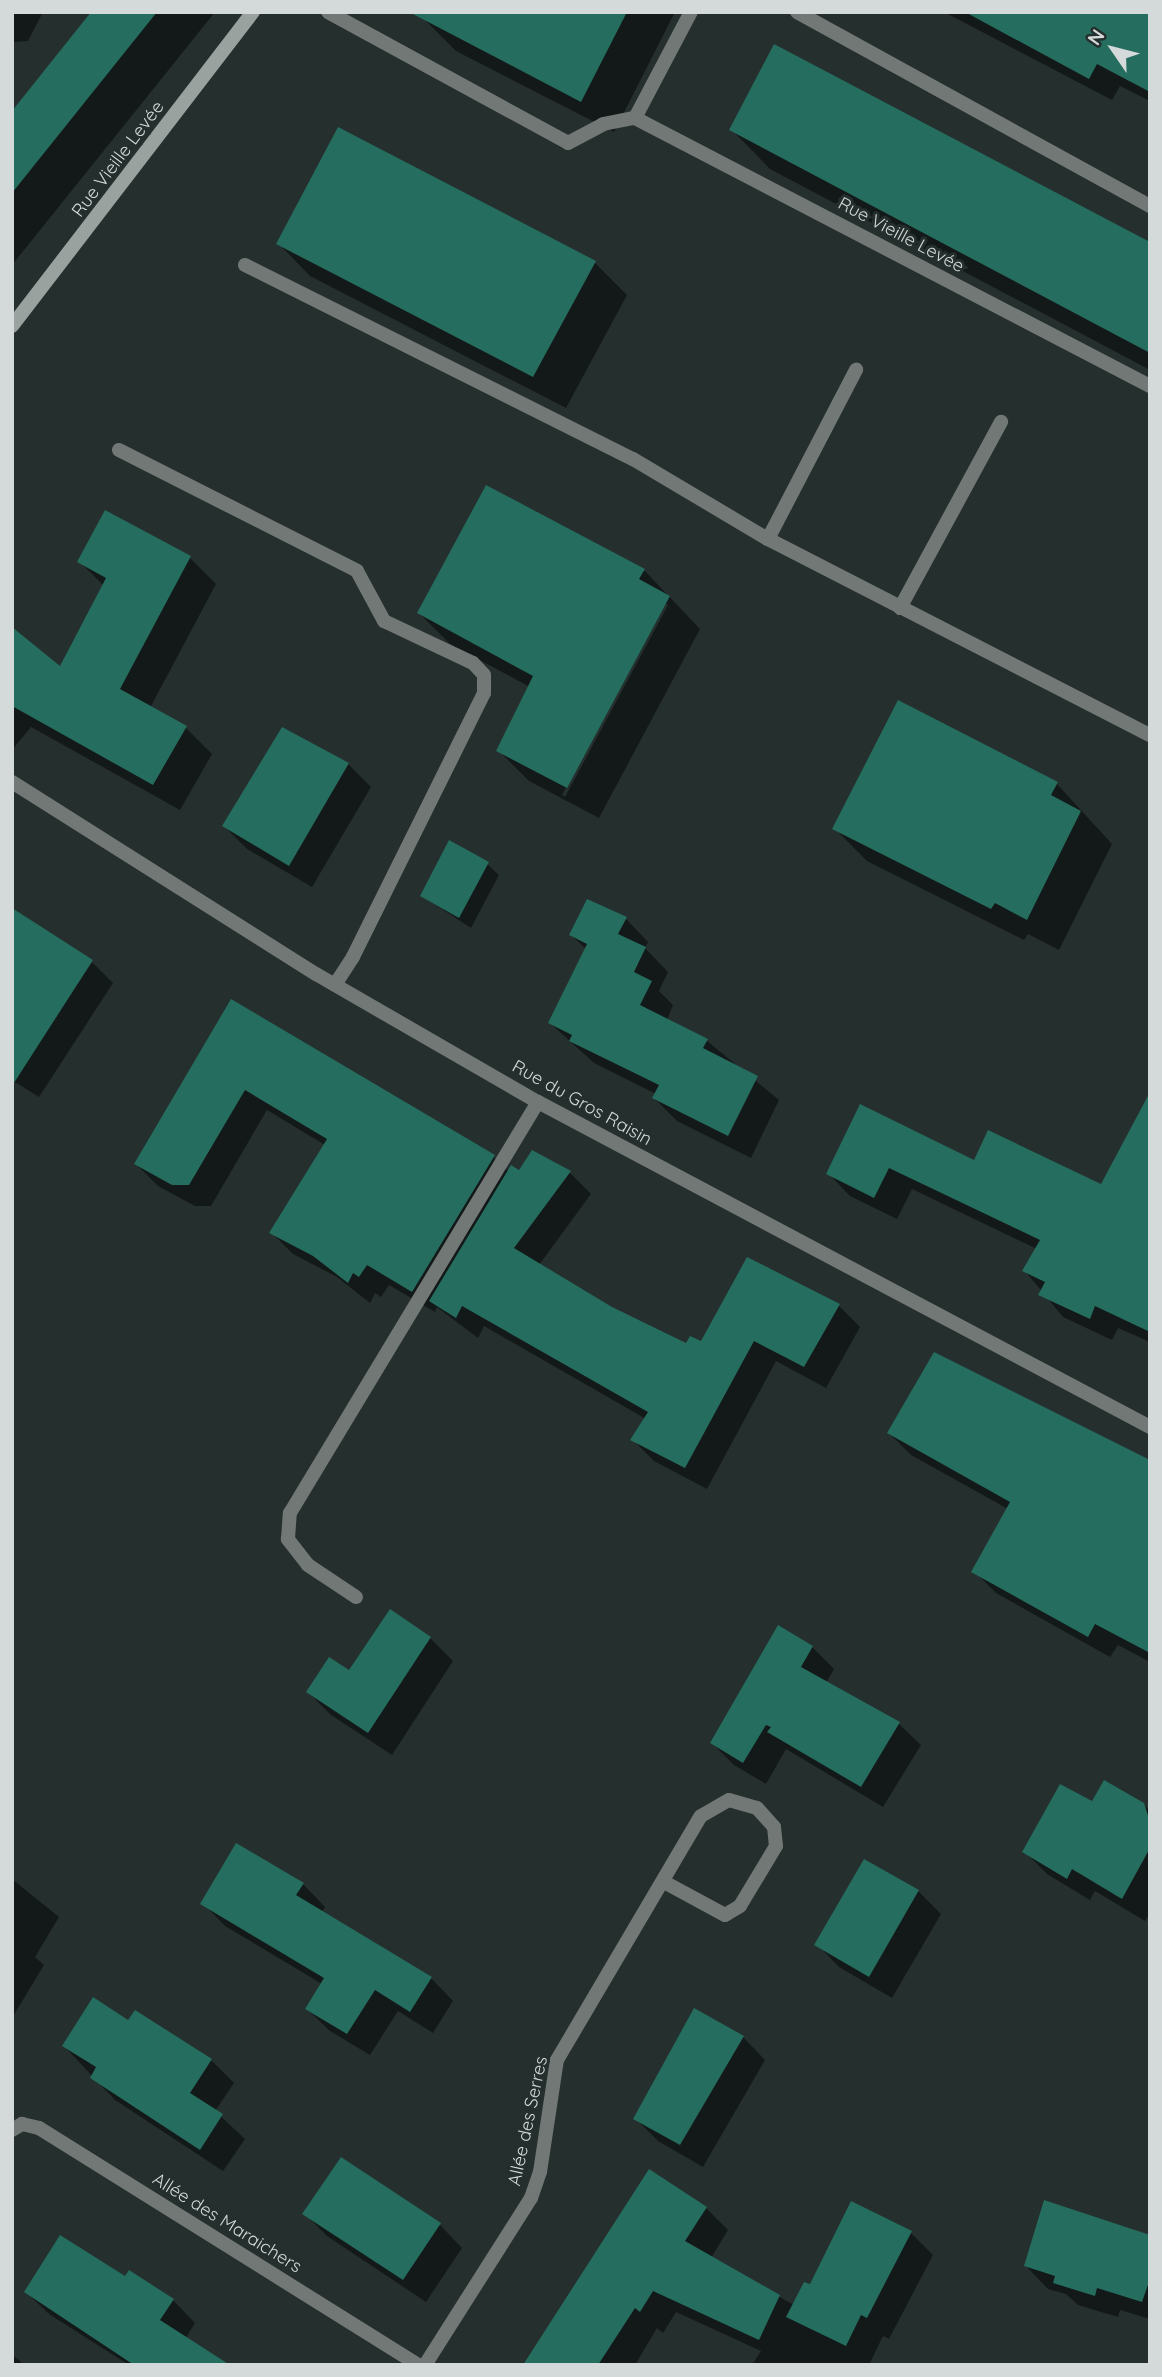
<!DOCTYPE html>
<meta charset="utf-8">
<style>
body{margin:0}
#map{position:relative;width:1162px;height:2377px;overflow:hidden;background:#252f2d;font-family:Quicksand,sans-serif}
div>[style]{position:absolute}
.shadow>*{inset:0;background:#0007}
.building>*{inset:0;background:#256d5f}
.lane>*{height:14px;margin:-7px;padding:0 7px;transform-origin:7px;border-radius:7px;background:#727876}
.street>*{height:14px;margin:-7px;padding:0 7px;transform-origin:7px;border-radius:7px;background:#727876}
.secondary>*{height:14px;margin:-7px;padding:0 7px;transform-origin:7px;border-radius:7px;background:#9aa2a0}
span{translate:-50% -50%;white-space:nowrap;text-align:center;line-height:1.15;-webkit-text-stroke:6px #252f2d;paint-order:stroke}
.street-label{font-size:18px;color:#d4dad9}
.frame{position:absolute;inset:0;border:14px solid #d4dad9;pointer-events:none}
.north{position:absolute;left:1078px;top:14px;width:70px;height:70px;-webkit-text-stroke:5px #252f2d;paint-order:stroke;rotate:305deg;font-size:19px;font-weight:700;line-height:28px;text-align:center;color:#d4dad9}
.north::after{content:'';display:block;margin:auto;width:24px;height:32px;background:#d4dad9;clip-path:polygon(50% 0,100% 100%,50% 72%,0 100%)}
</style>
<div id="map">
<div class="shadow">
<div style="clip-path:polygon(12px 12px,43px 12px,28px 41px,12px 42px)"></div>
<div style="clip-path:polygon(91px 12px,215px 12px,12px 265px,12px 113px)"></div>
<div style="clip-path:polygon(427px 12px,675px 12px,614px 132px,456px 51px,424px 19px)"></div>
<div style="clip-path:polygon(944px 12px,1106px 12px,1150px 17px,1150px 101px,1120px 86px,1112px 100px)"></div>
<div style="clip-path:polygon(731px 129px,1150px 244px,1150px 370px,770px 169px)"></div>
<div style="clip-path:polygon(278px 243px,595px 263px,627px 295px,566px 408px,310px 276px)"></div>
<div style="clip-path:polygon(190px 558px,216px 584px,150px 708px,186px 728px,212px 754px,180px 810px,31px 727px,12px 750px,12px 629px,61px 669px,104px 586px,79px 561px)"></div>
<div style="clip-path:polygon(evenodd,644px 570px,700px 629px,599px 818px,529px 781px,498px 750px,530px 687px,450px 644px,419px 613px,644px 570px,665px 603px,668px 605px,565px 797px,562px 795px,665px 603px)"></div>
<div style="clip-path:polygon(348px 764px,371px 787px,312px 887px,247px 849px,224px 826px)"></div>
<div style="clip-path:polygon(1057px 784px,1112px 844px,1059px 950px,1028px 934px,1024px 940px,867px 861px,834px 828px)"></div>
<div style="clip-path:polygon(487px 864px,499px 875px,471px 928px,422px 896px)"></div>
<div style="clip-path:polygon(626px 919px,648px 942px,645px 948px,668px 972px,659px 991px,673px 1005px,667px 1020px,707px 1041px,779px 1100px,751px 1158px,677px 1121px,654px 1098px,656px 1094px,594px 1063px,550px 1023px,586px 949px,571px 935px)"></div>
<div style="clip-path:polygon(92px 962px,113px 983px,39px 1097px,12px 1080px)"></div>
<div style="clip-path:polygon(231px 1002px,493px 1157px,509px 1172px,569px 1172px,591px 1194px,539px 1265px,611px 1308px,687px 1345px,839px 1306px,860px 1327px,826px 1388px,776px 1361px,707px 1489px,654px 1461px,633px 1440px,646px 1419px,484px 1326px,478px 1338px,437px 1307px,435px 1312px,389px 1285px,381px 1297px,375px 1293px,370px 1303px,337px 1277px,293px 1254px,271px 1232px,325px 1145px,267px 1110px,211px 1206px,195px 1206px,158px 1186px,136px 1164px)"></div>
<div style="clip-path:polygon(1150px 1103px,1150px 1342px,1118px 1328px,1112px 1340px,1063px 1317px,1025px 1271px,1037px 1249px,912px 1189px,897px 1219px,850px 1196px,828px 1173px,861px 1107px,975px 1163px,1102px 1186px)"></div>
<div style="clip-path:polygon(889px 1433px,1150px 1462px,1150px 1662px,1118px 1645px,1110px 1657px,996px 1593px,974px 1571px,1008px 1509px,911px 1455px)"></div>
<div style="clip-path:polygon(390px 1612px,430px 1638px,453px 1661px,392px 1755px,331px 1715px,308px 1692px,350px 1673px)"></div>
<div style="clip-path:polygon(812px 1647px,834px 1669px,826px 1683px,899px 1724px,921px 1745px,883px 1807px,786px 1749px,766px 1784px,734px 1765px,712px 1743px)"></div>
<div style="clip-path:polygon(1093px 1804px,1143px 1804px,1150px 1811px,1150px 1913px,1145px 1921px,1095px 1891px,1090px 1900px,1047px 1874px,1025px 1852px)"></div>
<div style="clip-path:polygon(12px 1879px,59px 1917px,35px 1957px,44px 1965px,12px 2018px)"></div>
<div style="clip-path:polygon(303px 1884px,325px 1907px,322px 1912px,431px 1978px,453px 2001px,433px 2033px,398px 2011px,370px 2055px,330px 2031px,307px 2009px,322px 1984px,225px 1926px,203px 1903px)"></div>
<div style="clip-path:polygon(918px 1891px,941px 1914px,892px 1998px,839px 1967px,817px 1944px)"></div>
<div style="clip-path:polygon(135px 2012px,211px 2060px,234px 2083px,215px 2111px,245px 2139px,223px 2171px,115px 2100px,64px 2046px,128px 2022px)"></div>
<div style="clip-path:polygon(743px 2037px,765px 2060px,703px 2167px,658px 2141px,635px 2118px)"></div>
<div style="clip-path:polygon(649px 2171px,706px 2208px,728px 2230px,711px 2258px,794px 2305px,811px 2286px,911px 2233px,933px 2255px,889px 2339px,883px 2336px,869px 2365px,752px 2365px,761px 2351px,676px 2312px,663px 2333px,657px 2328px,635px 2365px,525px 2365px)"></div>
<div style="clip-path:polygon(305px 2214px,440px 2225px,462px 2248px,426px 2302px,327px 2236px)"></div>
<div style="clip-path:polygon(1150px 2237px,1150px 2319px,1120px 2310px,1118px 2317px,1078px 2305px,1066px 2294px,1048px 2289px,1026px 2266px)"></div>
<div style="clip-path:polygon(26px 2292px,173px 2300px,195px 2323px,185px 2339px,224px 2365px,129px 2365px,49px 2314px)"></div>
<div style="clip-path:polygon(12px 2355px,19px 2360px,24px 2365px,12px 2365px)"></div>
</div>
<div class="building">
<div style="clip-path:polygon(91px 12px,157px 12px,12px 193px,12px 111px)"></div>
<div style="clip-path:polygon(409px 12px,627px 12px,581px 102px)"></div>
<div style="clip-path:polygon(965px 12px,1150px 12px,1150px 92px,1097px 64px,1089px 79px)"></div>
<div style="clip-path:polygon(774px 44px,1150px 242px,1150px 353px,729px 130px)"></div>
<div style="clip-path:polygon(338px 127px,596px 261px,533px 377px,276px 244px)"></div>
<div style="clip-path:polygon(486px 485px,645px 569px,639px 579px,670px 596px,567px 788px,496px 751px,533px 676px,417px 613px)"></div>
<div style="clip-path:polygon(105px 510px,191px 556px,120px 689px,187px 726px,153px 785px,12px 706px,12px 627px,60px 666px,106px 578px,77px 562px)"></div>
<div style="clip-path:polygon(898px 700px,1058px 782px,1051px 795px,1081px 811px,1027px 920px,995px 903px,991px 909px,832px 829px)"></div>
<div style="clip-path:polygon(282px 727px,349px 763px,289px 866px,222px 826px)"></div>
<div style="clip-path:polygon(449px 840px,489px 862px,459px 918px,420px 896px)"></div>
<div style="clip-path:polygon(587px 899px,627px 917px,618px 934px,646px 947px,634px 972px,652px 981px,640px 1005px,708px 1039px,703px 1048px,758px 1076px,728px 1136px,652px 1098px,659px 1085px,569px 1041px,572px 1035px,548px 1023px,587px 944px,569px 935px)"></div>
<div style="clip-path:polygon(12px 908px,93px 960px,12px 1086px)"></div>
<div style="clip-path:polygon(231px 999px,495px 1155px,412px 1292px,367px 1265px,359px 1277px,353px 1273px,348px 1283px,313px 1256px,269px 1233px,327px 1139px,245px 1090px,189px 1185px,172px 1185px,134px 1164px)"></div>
<div style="clip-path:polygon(1150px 1092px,1150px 1332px,1095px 1306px,1090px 1319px,1038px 1295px,1045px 1282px,1022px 1271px,1040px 1240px,889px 1168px,874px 1198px,826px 1174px,860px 1104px,974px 1160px,988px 1130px,1101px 1184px)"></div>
<div style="clip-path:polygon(532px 1150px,571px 1171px,514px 1248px,612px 1307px,686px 1343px,690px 1336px,701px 1341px,747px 1257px,840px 1304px,804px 1367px,754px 1341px,685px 1468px,630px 1440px,648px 1412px,462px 1306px,456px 1318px,429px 1301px,511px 1165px,519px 1170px)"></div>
<div style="clip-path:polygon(934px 1352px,1150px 1460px,1150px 1653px,1095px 1624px,1088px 1637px,971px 1572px,1010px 1502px,887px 1433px)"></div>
<div style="clip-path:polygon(390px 1609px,431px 1637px,368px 1733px,306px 1692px,329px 1657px,349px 1670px)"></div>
<div style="clip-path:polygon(778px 1625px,813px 1646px,801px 1667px,900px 1722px,861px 1787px,767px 1732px,771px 1727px,766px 1725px,743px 1763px,710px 1743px)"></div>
<div style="clip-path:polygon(1104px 1780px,1144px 1803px,1150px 1822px,1150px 1848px,1122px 1899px,1072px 1869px,1067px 1879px,1022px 1852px,1060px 1784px,1092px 1801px)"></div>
<div style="clip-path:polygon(236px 1843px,304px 1883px,296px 1895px,432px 1977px,410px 2012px,375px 1990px,347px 2034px,305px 2009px,324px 1978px,200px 1904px)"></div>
<div style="clip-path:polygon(864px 1859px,919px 1890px,869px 1977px,814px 1945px)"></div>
<div style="clip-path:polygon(93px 1997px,128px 2020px,135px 2010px,212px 2059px,190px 2093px,223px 2114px,200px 2150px,90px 2078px,96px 2067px,62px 2046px)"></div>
<div style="clip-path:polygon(694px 2008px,744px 2036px,680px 2145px,633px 2119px)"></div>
<div style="clip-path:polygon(341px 2157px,441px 2223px,403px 2280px,302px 2214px)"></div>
<div style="clip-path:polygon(649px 2169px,707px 2207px,685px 2241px,780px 2295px,759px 2340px,653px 2291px,640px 2312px,635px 2308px,598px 2365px,523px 2365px)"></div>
<div style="clip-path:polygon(1044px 2200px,1150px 2235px,1150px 2279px,1142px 2302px,1097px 2288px,1095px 2296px,1053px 2283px,1055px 2276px,1024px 2266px)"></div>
<div style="clip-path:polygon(851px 2201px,912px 2231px,867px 2318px,861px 2315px,846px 2346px,786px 2317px,804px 2282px,810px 2284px)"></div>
<div style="clip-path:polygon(60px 2235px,125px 2276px,129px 2270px,174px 2299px,160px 2320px,230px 2365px,134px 2365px,24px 2292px)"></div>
</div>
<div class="lane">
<div style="left:245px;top:265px;width:434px;rotate:26.6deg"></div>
<div style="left:633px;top:459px;width:157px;rotate:30.7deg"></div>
<div style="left:768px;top:539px;width:429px;rotate:27.2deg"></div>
<div style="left:119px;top:450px;width:267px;rotate:26.9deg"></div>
<div style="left:357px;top:571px;width:57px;rotate:61.6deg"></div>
<div style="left:384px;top:621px;width:98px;rotate:25.3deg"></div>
<div style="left:473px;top:663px;width:16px;rotate:47deg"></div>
<div style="left:484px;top:675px;width:18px;rotate:90deg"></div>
<div style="left:484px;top:693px;width:295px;rotate:116.4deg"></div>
<div style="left:353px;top:957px;width:33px;rotate:123deg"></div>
<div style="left:768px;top:539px;width:191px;rotate:-62.5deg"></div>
<div style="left:900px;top:608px;width:212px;rotate:-61.5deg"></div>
<div style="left:356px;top:1597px;width:58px;rotate:-146.3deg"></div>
<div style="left:308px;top:1565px;width:33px;rotate:-128deg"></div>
<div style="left:288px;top:1539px;width:26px;rotate:-86deg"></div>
<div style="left:290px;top:1513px;width:480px;rotate:-58.9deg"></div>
</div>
<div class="street">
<div style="left:328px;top:12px;width:273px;rotate:28.6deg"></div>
<div style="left:568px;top:143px;width:40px;rotate:-28deg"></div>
<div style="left:603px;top:124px;width:33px;rotate:-11deg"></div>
<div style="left:635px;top:118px;width:581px;rotate:27.49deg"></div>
<div style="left:797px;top:12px;width:403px;rotate:28.8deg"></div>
<div style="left:635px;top:118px;width:120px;rotate:-62.2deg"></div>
<div style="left:12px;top:782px;width:360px;rotate:32.3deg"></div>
<div style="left:316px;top:974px;width:256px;rotate:30deg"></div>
<div style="left:538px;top:1102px;width:693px;rotate:27.97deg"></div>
<div style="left:12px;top:2130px;width:12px;rotate:-31deg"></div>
<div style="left:22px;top:2124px;width:17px;rotate:13deg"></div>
<div style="left:39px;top:2128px;width:448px;rotate:32deg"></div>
<div style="left:425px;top:2365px;width:198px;rotate:-57.6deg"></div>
<div style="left:531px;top:2198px;width:28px;rotate:-71deg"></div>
<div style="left:540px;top:2172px;width:113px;rotate:-81.4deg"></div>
<div style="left:557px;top:2060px;width:283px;rotate:-59.5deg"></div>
<div style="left:701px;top:1816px;width:32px;rotate:-30deg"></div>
<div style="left:729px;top:1800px;width:29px;rotate:16deg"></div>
<div style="left:757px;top:1808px;width:25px;rotate:48deg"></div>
<div style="left:774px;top:1827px;width:19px;rotate:84deg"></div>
<div style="left:776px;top:1846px;width:70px;rotate:121deg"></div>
<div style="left:740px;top:1906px;width:17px;rotate:149deg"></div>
<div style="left:725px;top:1915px;width:69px;rotate:-151.6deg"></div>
</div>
<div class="secondary">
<div style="left:12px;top:326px;width:396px;rotate:-52.5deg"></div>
</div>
<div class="street-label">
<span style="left:118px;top:159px;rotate:-53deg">Rue Vieille Levée</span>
<span style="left:901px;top:235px;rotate:28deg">Rue Vieille Levée</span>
<span style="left:582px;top:1103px;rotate:29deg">Rue du Gros Raisin</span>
<span style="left:528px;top:2121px;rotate:-78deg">Allée des Serres</span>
<span style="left:227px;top:2223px;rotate:32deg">Allée des Maraichers</span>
</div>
<div class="frame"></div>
<div class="north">N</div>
</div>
